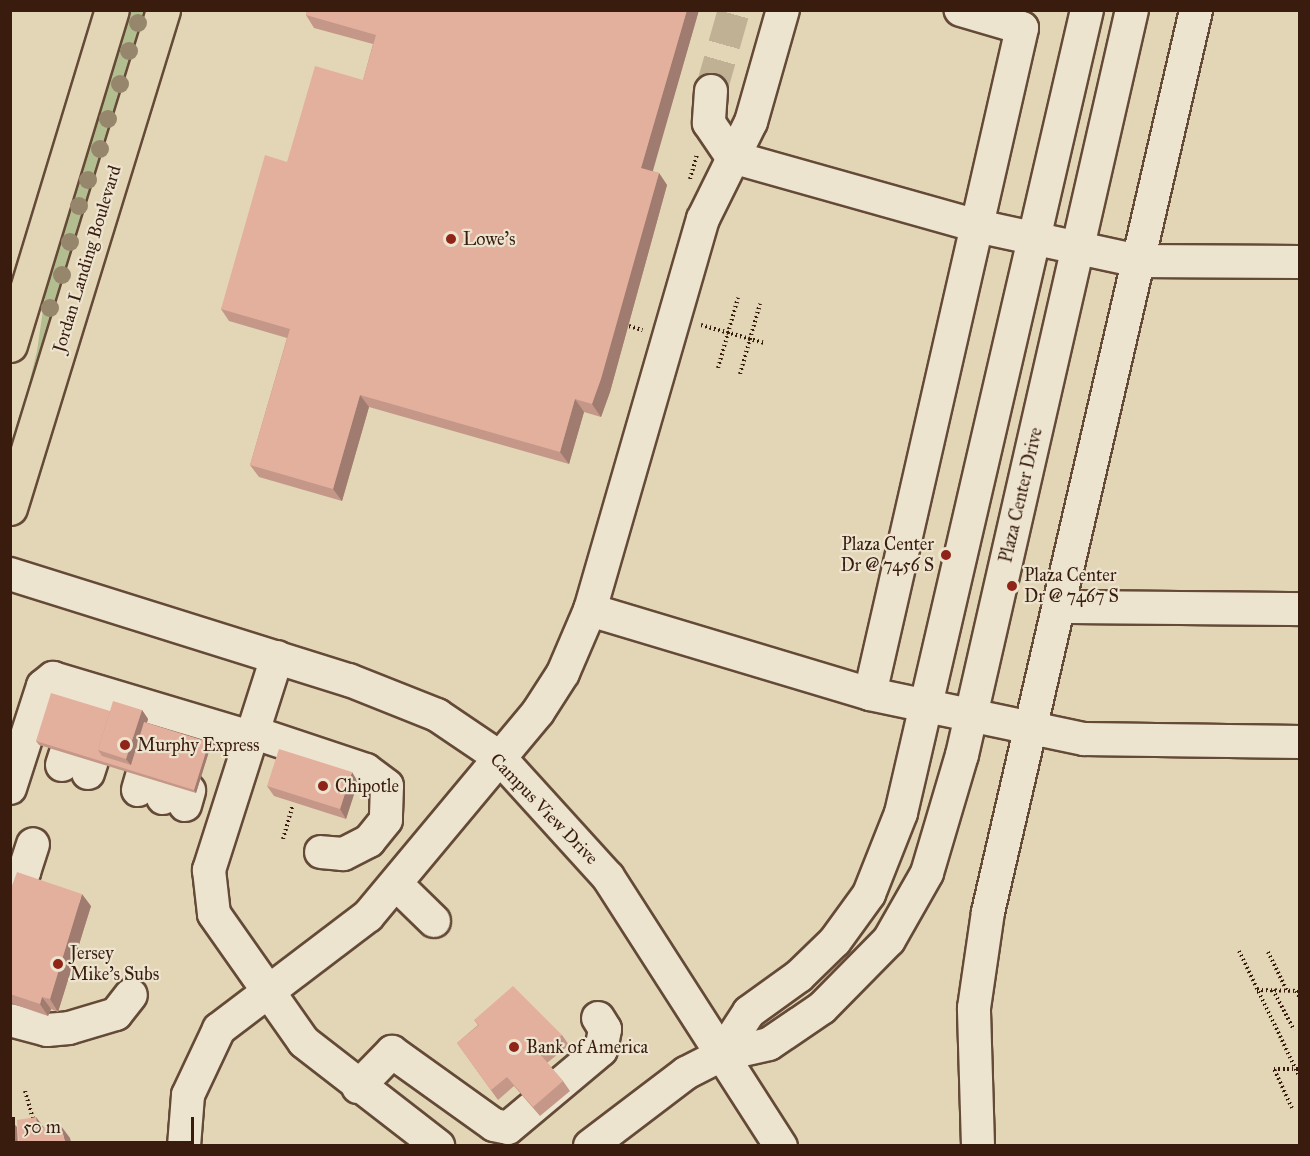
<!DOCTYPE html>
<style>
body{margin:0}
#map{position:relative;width:1310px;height:1156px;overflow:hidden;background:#e3d6b6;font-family:"IM FELL Great Primer",serif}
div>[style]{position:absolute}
.green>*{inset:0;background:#b2be90}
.minor-tunnel>*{height:32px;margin-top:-16px;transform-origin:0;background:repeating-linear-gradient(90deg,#c1b194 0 32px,transparent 0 48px)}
.path>*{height:4px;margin-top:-2px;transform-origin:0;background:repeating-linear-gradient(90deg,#391c0d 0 1.5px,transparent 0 4.5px)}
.roads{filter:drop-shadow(2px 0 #644a37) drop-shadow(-2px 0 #644a37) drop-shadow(0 2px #644a37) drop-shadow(0 -2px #644a37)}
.minor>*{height:32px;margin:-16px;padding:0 16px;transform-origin:16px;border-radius:16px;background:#ede4d0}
.major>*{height:33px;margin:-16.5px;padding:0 16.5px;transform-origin:16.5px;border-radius:16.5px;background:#e3d6b6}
.trees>*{width:18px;height:18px;margin:-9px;border-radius:50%;background:#96866b}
.wall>*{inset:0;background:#c49788}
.shaded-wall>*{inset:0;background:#a07b6f}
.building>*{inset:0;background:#e4b09e}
.dots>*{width:16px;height:16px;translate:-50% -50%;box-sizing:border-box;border:3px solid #ede4d0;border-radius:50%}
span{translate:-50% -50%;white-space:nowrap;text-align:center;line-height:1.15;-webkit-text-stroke:4.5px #ede4d0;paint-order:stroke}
.poi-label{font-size:18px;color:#391c0d}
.left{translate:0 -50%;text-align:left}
.right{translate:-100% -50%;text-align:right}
.street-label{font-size:18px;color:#391c0d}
.frame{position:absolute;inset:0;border:12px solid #391c0d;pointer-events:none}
.scale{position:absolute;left:12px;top:1117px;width:182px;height:27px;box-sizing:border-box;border:3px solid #391c0d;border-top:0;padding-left:8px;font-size:18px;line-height:21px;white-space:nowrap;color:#391c0d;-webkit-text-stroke:4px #ede4d0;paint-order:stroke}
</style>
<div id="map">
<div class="green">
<div style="clip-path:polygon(131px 11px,151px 11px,11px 458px,37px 351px,50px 262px)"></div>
</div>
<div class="minor-tunnel">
<div style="left:711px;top:91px;width:84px;rotate:-74.1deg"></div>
</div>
<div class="path">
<div style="left:690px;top:179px;width:26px;rotate:-74deg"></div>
<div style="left:701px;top:325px;width:66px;rotate:15.9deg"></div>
<div style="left:629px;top:326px;width:14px;rotate:17deg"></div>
<div style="left:718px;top:368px;width:73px;rotate:-74.1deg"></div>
<div style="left:740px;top:374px;width:73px;rotate:-74.1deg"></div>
<div style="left:283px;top:839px;width:35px;rotate:-74deg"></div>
<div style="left:1239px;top:951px;width:141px;rotate:64.3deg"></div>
<div style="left:1268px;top:952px;width:43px;rotate:64deg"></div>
<div style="left:84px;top:974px;width:26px;rotate:4deg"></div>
<div style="left:1257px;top:990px;width:43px;rotate:1.3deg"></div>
<div style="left:1273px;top:990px;width:45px;rotate:62.3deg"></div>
<div style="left:1296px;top:991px;width:8px;rotate:60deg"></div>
<div style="left:25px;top:1091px;width:33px;rotate:74deg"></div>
<div style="left:1292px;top:1108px;width:43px;rotate:-114.8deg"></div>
<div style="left:1274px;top:1069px;width:26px"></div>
</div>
<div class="roads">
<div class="minor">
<div style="left:711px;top:91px;width:32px;rotate:94deg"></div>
<div style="left:709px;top:123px;width:41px;rotate:55.9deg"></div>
<div style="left:732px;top:157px;width:255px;rotate:15.7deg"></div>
<div style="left:977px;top:226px;width:166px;rotate:12.2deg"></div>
<div style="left:1139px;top:261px;width:161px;rotate:0.4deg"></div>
<div style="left:10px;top:574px;width:355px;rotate:17.4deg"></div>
<div style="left:349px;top:680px;width:95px;rotate:21.7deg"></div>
<div style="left:437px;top:715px;width:75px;rotate:34.1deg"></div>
<div style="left:499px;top:757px;width:162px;rotate:47.8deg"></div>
<div style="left:608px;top:877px;width:320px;rotate:57.3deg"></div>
<div style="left:1060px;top:607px;width:240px;rotate:0.5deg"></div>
<div style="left:590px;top:610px;width:292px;rotate:16.7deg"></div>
<div style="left:870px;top:694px;width:219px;rotate:11.9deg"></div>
<div style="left:1084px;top:739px;width:216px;rotate:0.8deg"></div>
<div style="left:277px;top:657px;width:224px;rotate:107.7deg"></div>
<div style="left:209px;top:870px;width:44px;rotate:83.5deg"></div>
<div style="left:214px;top:914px;width:156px;rotate:54.9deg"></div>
<div style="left:304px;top:1042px;width:170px;rotate:37.8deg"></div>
<div style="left:870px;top:694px;width:683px;rotate:-77.14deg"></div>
<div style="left:1022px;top:28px;width:64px;rotate:-163.6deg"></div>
<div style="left:252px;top:732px;width:120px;rotate:18.4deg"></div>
<div style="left:366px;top:770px;width:26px;rotate:37deg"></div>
<div style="left:387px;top:786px;width:34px;rotate:92deg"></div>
<div style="left:386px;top:820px;width:27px;rotate:129deg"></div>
<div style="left:369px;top:841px;width:29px;rotate:153deg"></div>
<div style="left:343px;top:854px;width:22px;rotate:-175deg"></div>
<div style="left:62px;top:765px;width:13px;rotate:-72deg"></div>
<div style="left:88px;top:773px;width:13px;rotate:-72deg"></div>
<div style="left:10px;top:788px;width:107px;rotate:-72.1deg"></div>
<div style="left:43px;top:686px;width:13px;rotate:-39deg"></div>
<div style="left:53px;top:678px;width:206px;rotate:16.7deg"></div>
<div style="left:138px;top:790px;width:15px;rotate:-74deg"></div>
<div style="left:163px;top:798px;width:15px;rotate:-74deg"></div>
<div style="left:185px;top:805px;width:15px;rotate:-74deg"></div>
<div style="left:396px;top:884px;width:53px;rotate:44.2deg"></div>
<div style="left:10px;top:887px;width:21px;rotate:-47deg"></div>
<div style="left:24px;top:872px;width:29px;rotate:-72deg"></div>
<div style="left:10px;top:1020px;width:38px;rotate:15deg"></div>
<div style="left:47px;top:1030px;width:22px;rotate:-5deg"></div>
<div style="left:69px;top:1028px;width:49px;rotate:-16.6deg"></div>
<div style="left:116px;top:1014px;width:24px;rotate:-52deg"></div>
<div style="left:721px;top:1055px;width:51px;rotate:-56.9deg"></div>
<div style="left:749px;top:1012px;width:62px;rotate:-35.8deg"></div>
<div style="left:799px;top:976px;width:50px;rotate:-44.2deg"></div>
<div style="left:835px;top:941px;width:58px;rotate:-54.1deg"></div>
<div style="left:869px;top:894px;width:87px;rotate:-68.4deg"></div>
<div style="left:901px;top:813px;width:824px;rotate:-76.96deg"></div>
<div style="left:358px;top:1087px;width:49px;rotate:-45.8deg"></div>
<div style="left:392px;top:1052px;width:125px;rotate:35.6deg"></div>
<div style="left:494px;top:1125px;width:14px;rotate:12deg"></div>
<div style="left:508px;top:1128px;width:121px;rotate:-40deg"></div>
<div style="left:601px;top:1050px;width:21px;rotate:-79deg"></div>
<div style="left:605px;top:1029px;width:13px;rotate:-122deg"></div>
<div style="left:184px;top:1146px;width:51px;rotate:-85.5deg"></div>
<div style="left:188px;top:1095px;width:73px;rotate:-64.8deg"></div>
<div style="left:219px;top:1029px;width:187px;rotate:-37.2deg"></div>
<div style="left:368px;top:916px;width:266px;rotate:-50.2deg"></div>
<div style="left:538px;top:712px;width:46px;rotate:-57.3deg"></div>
<div style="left:563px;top:673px;width:69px;rotate:-66.8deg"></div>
<div style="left:590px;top:610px;width:407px;rotate:-73.9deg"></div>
<div style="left:703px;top:219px;width:108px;rotate:-63.7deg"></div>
<div style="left:751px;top:122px;width:116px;rotate:-74.1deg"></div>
<div style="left:590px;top:1146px;width:121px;rotate:-37.2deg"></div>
<div style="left:686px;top:1073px;width:39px;rotate:-27deg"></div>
<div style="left:721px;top:1055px;width:49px;rotate:-12.9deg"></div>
<div style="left:769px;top:1044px;width:64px;rotate:-34.2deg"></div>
<div style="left:822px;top:1008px;width:95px;rotate:-45.4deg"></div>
<div style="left:889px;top:940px;width:77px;rotate:-60.4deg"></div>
<div style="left:927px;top:873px;width:123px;rotate:-73.5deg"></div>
<div style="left:962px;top:755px;width:764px;rotate:-77.15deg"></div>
<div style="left:978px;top:1146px;width:138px;rotate:-91.7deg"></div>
<div style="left:974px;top:1008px;width:97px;rotate:-81.7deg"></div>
<div style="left:988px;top:912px;width:926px;rotate:-77.01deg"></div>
</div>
<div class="major">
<div style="left:10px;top:345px;width:350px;rotate:-73.1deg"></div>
<div style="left:10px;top:508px;width:521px;rotate:-72.92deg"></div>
</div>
</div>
<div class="trees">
<div style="left:138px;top:23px"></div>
<div style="left:129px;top:51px"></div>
<div style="left:120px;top:84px"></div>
<div style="left:108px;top:119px"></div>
<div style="left:100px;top:149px"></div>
<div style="left:88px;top:180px"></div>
<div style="left:79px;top:206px"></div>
<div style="left:70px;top:242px"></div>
<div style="left:62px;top:275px"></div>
<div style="left:50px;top:308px"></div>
</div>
<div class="wall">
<div style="clip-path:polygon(307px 10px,699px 10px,652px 171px,659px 173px,667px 185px,610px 392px,601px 417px,584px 412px,569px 464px,369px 407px,342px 501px,259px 477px,250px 465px,287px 338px,229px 321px,221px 309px,287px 162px,363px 80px,373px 44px,314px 28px,306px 15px)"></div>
<div style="clip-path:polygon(142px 710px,148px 719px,147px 723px,211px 745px,196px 793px,39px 745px,36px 741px,110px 711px)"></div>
<div style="clip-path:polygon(358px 782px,346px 819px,274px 796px,267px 786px)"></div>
<div style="clip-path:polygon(10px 891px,91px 906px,58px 1012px,51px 1009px,48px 1016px,10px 1003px)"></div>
<div style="clip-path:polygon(474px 1020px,562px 1035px,569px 1045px,547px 1063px,563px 1081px,570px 1091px,540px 1116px,514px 1086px,498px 1100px,457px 1043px,478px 1025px)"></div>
</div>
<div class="shaded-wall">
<div style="clip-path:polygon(687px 10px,699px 10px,650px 181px,641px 168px)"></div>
<div style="clip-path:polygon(659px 173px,667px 185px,610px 392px,601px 417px,592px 404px)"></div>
<div style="clip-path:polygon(360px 395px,369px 407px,342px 501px,333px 489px)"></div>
<div style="clip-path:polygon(575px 399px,584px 412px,569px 464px,560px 452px)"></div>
<div style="clip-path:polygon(142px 710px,148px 719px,133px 768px,126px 759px)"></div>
<div style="clip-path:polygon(209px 742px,211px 745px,196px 793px,194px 790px)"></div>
<div style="clip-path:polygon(352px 772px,358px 782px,346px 819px,340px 809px)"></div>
<div style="clip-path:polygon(82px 894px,91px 906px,58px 1012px,50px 999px)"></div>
<div style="clip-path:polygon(42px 997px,51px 1009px,48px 1016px,40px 1004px)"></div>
<div style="clip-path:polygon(36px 1117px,45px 1129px,37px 1128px)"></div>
<div style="clip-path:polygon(10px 1119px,17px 1127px,18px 1146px,11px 1146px)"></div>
<div style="clip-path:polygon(61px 1126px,70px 1138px,72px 1146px,66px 1146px)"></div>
</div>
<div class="building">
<div style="clip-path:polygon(307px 10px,687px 10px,641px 168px,659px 173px,601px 379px,592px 404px,575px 399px,560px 452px,360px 395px,333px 489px,250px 465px,290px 329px,221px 309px,265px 155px,287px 162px,315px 66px,363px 80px,376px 35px,306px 15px)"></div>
<div style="clip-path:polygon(51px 693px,110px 711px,98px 750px,102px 756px,131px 765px,144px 722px,209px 742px,194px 790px,36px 741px)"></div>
<div style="clip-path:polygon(113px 701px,142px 710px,126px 759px,98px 750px)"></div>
<div style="clip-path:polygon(279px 749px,352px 772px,340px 809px,267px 786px)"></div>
<div style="clip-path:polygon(17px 872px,82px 894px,50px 999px,42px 997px,40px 1004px,10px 994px,10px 891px)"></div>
<div style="clip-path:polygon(513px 986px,562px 1035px,540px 1054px,563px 1081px,533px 1107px,507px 1077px,491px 1090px,457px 1043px,479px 1025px,474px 1020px)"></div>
<div style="clip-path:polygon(36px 1117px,37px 1128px,61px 1126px,66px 1146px,19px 1146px,17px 1120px)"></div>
</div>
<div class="dots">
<div style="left:451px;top:239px;background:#8f2418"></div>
<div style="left:946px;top:555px;background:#8f2418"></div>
<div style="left:1012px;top:586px;background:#8f2418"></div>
<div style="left:125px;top:745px;background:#8f2418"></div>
<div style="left:323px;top:786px;background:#8f2418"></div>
<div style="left:58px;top:964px;background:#8f2418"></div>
<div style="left:514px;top:1047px;background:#8f2418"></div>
</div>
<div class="poi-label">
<span class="left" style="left:463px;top:239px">Lowe's</span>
<span class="right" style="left:934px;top:555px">Plaza Center<br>Dr @ 7456 S</span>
<span class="left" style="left:1024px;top:586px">Plaza Center<br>Dr @ 7467 S</span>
<span class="left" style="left:137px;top:745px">Murphy Express</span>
<span class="left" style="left:335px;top:786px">Chipotle</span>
<span class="left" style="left:70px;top:964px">Jersey<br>Mike's Subs</span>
<span class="left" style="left:526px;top:1047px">Bank of America</span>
</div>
<div class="street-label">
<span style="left:87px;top:259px;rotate:-73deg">Jordan Landing Boulevard</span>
<span style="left:1021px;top:495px;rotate:-77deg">Plaza Center Drive</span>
<span style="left:544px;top:809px;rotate:46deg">Campus View Drive</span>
</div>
<div class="frame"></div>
<div class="scale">50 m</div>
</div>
